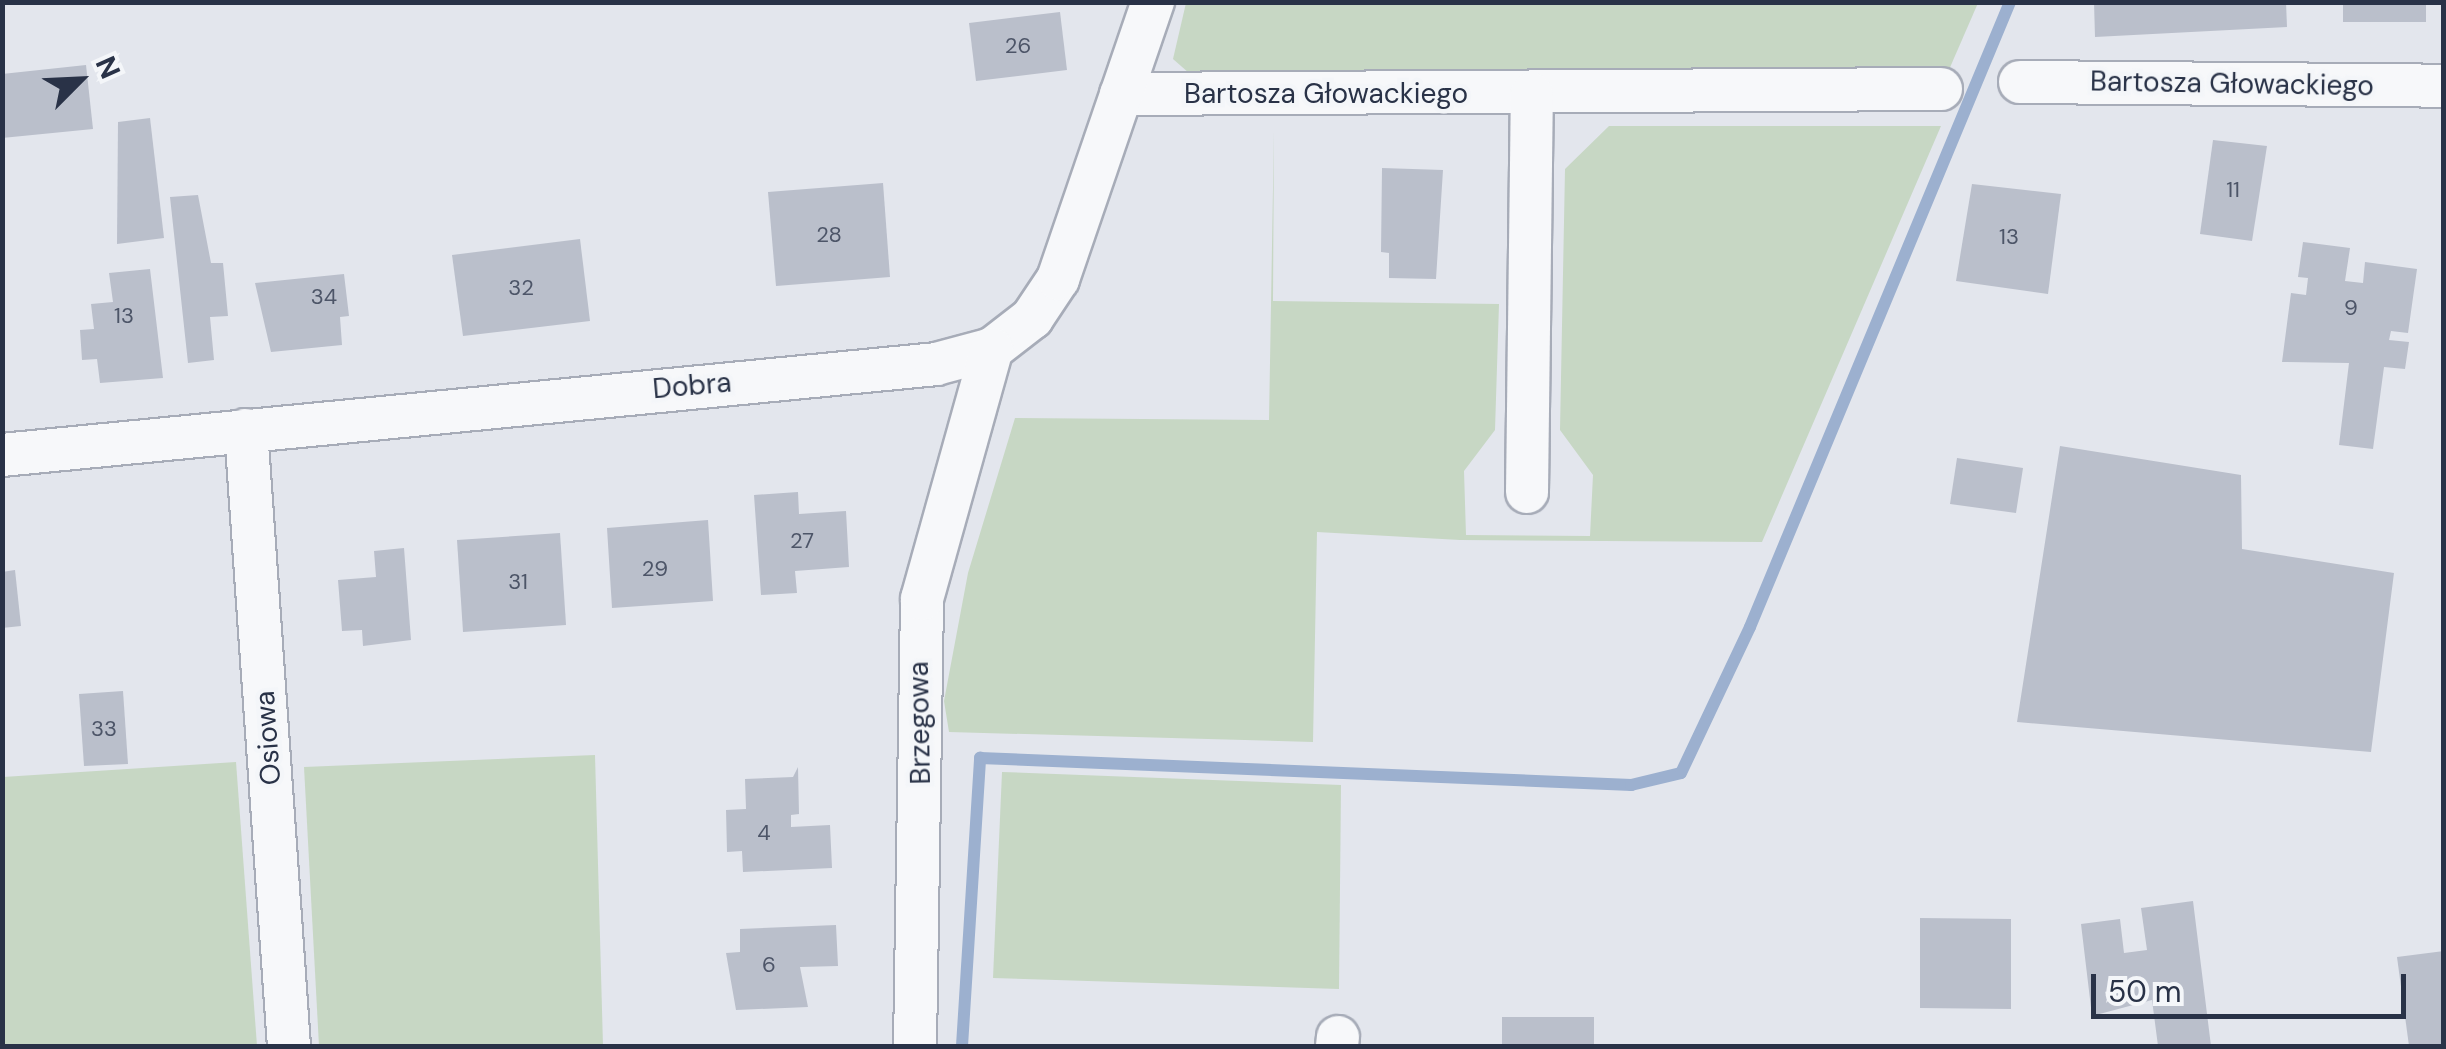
<!DOCTYPE html>
<meta charset="utf-8">
<style>
body{margin:0}
#map{position:relative;width:2446px;height:1049px;overflow:hidden;background:#e3e6ed;font-family:"DM Sans",sans-serif}
div>[style]{position:absolute}
.green>*{inset:0;background:#c7d7c4}
.stream>*{height:12px;margin:-6px;padding:0 6px;transform-origin:6px;border-radius:6px;background:#9cb0cf}
.building>*{inset:0;background:#babfcb}
.roads{filter:drop-shadow(2px 0 #a7acb8) drop-shadow(-2px 0 #a7acb8) drop-shadow(0 2px #a7acb8) drop-shadow(0 -2px #a7acb8)}
.minor>*{height:42px;margin:-21px;padding:0 21px;transform-origin:21px;border-radius:21px;background:#f7f8fa}
span{translate:-50% -50%;white-space:nowrap;text-align:center;line-height:1.15;-webkit-text-stroke:9px #f4f6f9;paint-order:stroke}
.number-label{font-size:22px;color:#4d5568}
.number-label span{-webkit-text-stroke-width:0}
.street-label{font-size:28px;color:#293247}
.frame{position:absolute;inset:0;border:5px solid #293247;pointer-events:none}
.north{position:absolute;left:30px;top:30px;width:100px;height:100px;-webkit-text-stroke:8px #f4f6f9;paint-order:stroke;rotate:66deg;font-size:28px;font-weight:700;line-height:40px;text-align:center;color:#293247}
.north::after{content:'';display:block;margin:auto;width:35px;height:45px;background:#293247;clip-path:polygon(50% 0,100% 100%,50% 72%,0 100%)}
.scale{position:absolute;left:2091px;top:974px;width:315px;height:45px;box-sizing:border-box;border:5px solid #293247;border-top:0;padding-left:12px;font-size:30px;line-height:35px;white-space:nowrap;color:#293247;-webkit-text-stroke:8px #f4f6f9;paint-order:stroke}
</style>
<div id="map">
<div class="green">
<div style="clip-path:polygon(1186px 3px,1978px 3px,1948px 72px,1197px 80px,1173px 59px)"></div>
<div style="clip-path:polygon(1609px 126px,1941px 126px,1762px 542px,1460px 540px,1317px 532px,1313px 742px,949px 732px,944px 701px,968px 573px,1015px 418px,1269px 420px,1274px 130px,1273px 301px,1499px 304px,1495px 430px,1464px 471px,1466px 535px,1590px 536px,1593px 475px,1560px 430px,1565px 169px)"></div>
<div style="clip-path:polygon(595px 755px,603px 1046px,319px 1046px,304px 767px)"></div>
<div style="clip-path:polygon(236px 762px,257px 1046px,3px 1046px,3px 777px)"></div>
<div style="clip-path:polygon(1002px 772px,1341px 785px,1339px 989px,993px 978px)"></div>
</div>
<div class="stream">
<div style="left:962px;top:1046px;width:289px;rotate:-86.4deg"></div>
<div style="left:980px;top:758px;width:652px;rotate:2.37deg"></div>
<div style="left:1631px;top:785px;width:51px;rotate:-13.5deg"></div>
<div style="left:1681px;top:773px;width:161px;rotate:-64.7deg"></div>
<div style="left:1750px;top:627px;width:677px;rotate:-67.41deg"></div>
</div>
<div class="building">
<div style="clip-path:polygon(2094px 2px,2286px 2px,2287px 27px,2095px 37px)"></div>
<div style="clip-path:polygon(2343px 2px,2426px 2px,2426px 22px,2343px 22px)"></div>
<div style="clip-path:polygon(1060px 12px,1067px 70px,976px 81px,969px 23px)"></div>
<div style="clip-path:polygon(86px 65px,93px 129px,2px 138px,2px 74px)"></div>
<div style="clip-path:polygon(150px 118px,164px 238px,117px 244px,118px 122px)"></div>
<div style="clip-path:polygon(2213px 140px,2267px 146px,2252px 241px,2200px 234px)"></div>
<div style="clip-path:polygon(1382px 168px,1443px 170px,1436px 279px,1389px 278px,1389px 253px,1381px 252px)"></div>
<div style="clip-path:polygon(883px 183px,890px 277px,776px 286px,768px 192px)"></div>
<div style="clip-path:polygon(1972px 184px,2061px 194px,2048px 294px,1956px 281px)"></div>
<div style="clip-path:polygon(198px 195px,211px 263px,223px 263px,228px 316px,210px 317px,214px 360px,188px 363px,170px 197px)"></div>
<div style="clip-path:polygon(580px 239px,590px 321px,463px 336px,452px 255px)"></div>
<div style="clip-path:polygon(2303px 242px,2350px 248px,2345px 281px,2363px 283px,2365px 262px,2417px 269px,2408px 333px,2391px 331px,2389px 340px,2409px 342px,2405px 369px,2384px 367px,2373px 449px,2339px 445px,2349px 363px,2282px 362px,2291px 293px,2306px 295px,2308px 278px,2298px 277px)"></div>
<div style="clip-path:polygon(150px 269px,163px 378px,100px 383px,97px 359px,82px 360px,80px 330px,94px 329px,91px 304px,113px 302px,109px 273px)"></div>
<div style="clip-path:polygon(344px 274px,349px 316px,340px 317px,342px 345px,271px 352px,255px 283px)"></div>
<div style="clip-path:polygon(2060px 446px,2241px 475px,2242px 549px,2394px 573px,2371px 752px,2017px 722px)"></div>
<div style="clip-path:polygon(1957px 458px,2023px 468px,2016px 513px,1950px 504px)"></div>
<div style="clip-path:polygon(798px 492px,799px 514px,846px 511px,849px 567px,795px 571px,797px 593px,761px 595px,754px 495px)"></div>
<div style="clip-path:polygon(708px 520px,713px 601px,612px 608px,607px 528px)"></div>
<div style="clip-path:polygon(560px 533px,566px 625px,463px 632px,457px 540px)"></div>
<div style="clip-path:polygon(404px 548px,411px 640px,363px 646px,362px 630px,342px 631px,338px 580px,376px 577px,374px 551px)"></div>
<div style="clip-path:polygon(15px 570px,21px 626px,2px 628px,2px 572px)"></div>
<div style="clip-path:polygon(123px 691px,128px 764px,84px 766px,79px 694px)"></div>
<div style="clip-path:polygon(798px 767px,799px 814px,791px 815px,791px 827px,830px 825px,832px 868px,743px 872px,742px 851px,727px 852px,726px 810px,746px 809px,745px 779px,793px 777px)"></div>
<div style="clip-path:polygon(2193px 901px,2211px 1046px,2158px 1046px,2152px 1000px,2092px 1016px,2081px 924px,2120px 919px,2124px 953px,2147px 950px,2141px 908px)"></div>
<div style="clip-path:polygon(1920px 918px,2011px 919px,2011px 1009px,1920px 1008px)"></div>
<div style="clip-path:polygon(836px 925px,838px 966px,800px 967px,808px 1007px,736px 1010px,726px 953px,740px 952px,740px 929px)"></div>
<div style="clip-path:polygon(2444px 951px,2444px 1046px,2409px 1046px,2397px 957px)"></div>
<div style="clip-path:polygon(1502px 1017px,1594px 1017px,1594px 1046px,1502px 1046px)"></div>
</div>
<div class="roads">
<div class="minor">
<div style="left:2020px;top:82px;width:424px;rotate:0.5deg"></div>
<div style="left:1121px;top:94px;width:820px;rotate:-0.35deg"></div>
<div style="left:246px;top:430px;width:617px;rotate:86.01deg"></div>
<div style="left:2px;top:455px;width:938px;rotate:-5.56deg"></div>
<div style="left:936px;top:364px;width:58px;rotate:-15deg"></div>
<div style="left:992px;top:349px;width:51px;rotate:-37.8deg"></div>
<div style="left:1032px;top:318px;width:47px;rotate:-56.3deg"></div>
<div style="left:1058px;top:279px;width:293px;rotate:-71.1deg"></div>
<div style="left:1527px;top:492px;width:398px;rotate:-89.3deg"></div>
<div style="left:915px;top:1046px;width:447px;rotate:-89.1deg"></div>
<div style="left:922px;top:599px;width:260px;rotate:-74.4deg"></div>
<div style="left:1337px;top:1046px;width:9px;rotate:-84deg"></div>
</div>
</div>
<div class="number-label">
<span style="left:1018px;top:46px">26</span>
<span style="left:2233px;top:190px">11</span>
<span style="left:829px;top:235px">28</span>
<span style="left:2009px;top:237px">13</span>
<span style="left:521px;top:288px">32</span>
<span style="left:324px;top:297px">34</span>
<span style="left:2351px;top:308px">9</span>
<span style="left:124px;top:316px">13</span>
<span style="left:802px;top:541px">27</span>
<span style="left:655px;top:569px">29</span>
<span style="left:518px;top:582px">31</span>
<span style="left:104px;top:729px">33</span>
<span style="left:764px;top:833px">4</span>
<span style="left:769px;top:965px">6</span>
</div>
<div class="street-label">
<span style="left:2232px;top:84px;rotate:1deg">Bartosza Głowackiego</span>
<span style="left:1326px;top:94px">Bartosza Głowackiego</span>
<span style="left:692px;top:386px;rotate:-5deg">Dobra</span>
<span style="left:920px;top:723px;rotate:-91deg">Brzegowa</span>
<span style="left:268px;top:738px;rotate:-94deg">Osiowa</span>
</div>
<div class="frame"></div>
<div class="north">N</div>
<div class="scale">50 m</div>
</div>
